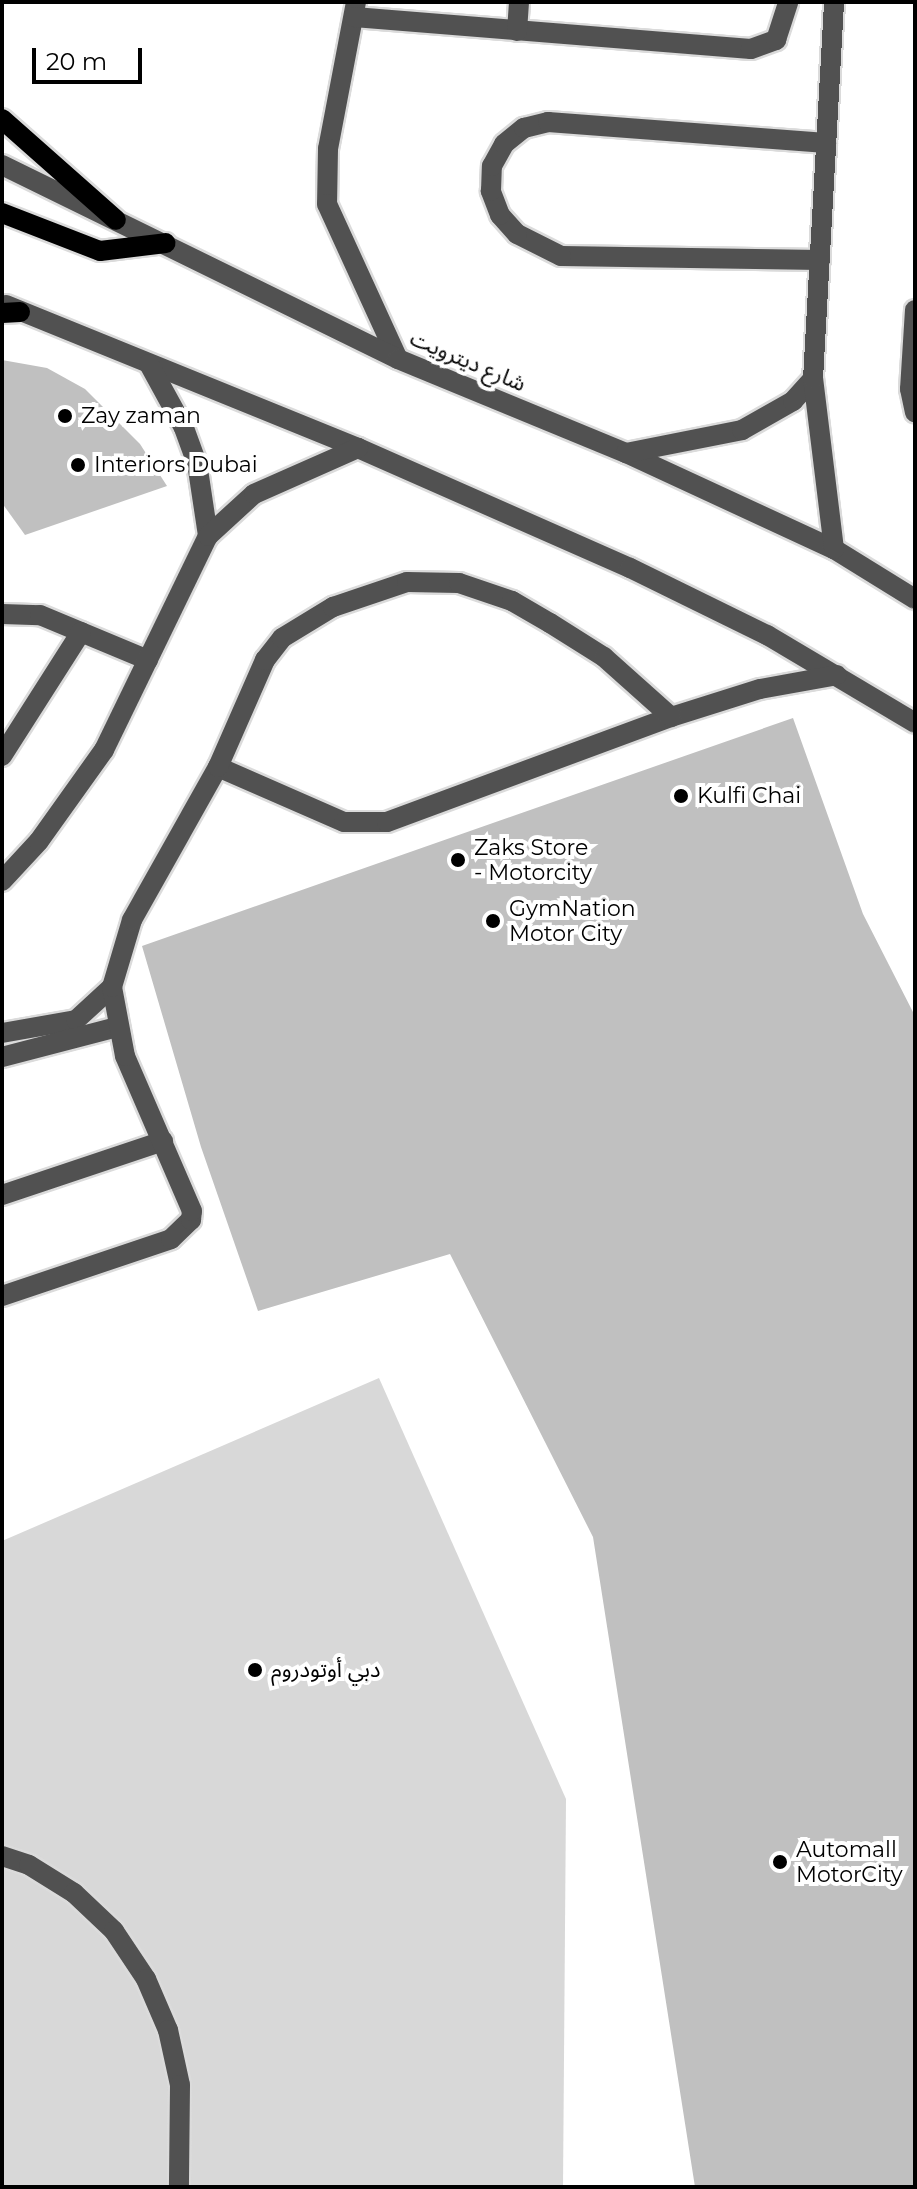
<!DOCTYPE html>
<meta charset="utf-8">
<style>
body{margin:0}
#map{position:relative;width:917px;height:2189px;overflow:hidden;background:#fff;font-family:Montserrat,"Noto Sans Arabic",sans-serif}
div>[style]{position:absolute}
.green>*{inset:0;background:#d8d8d8}
.building>*{inset:0;background:#c0c0c0}
.roads{filter:drop-shadow(2px 0 #dbdbdb) drop-shadow(-2px 0 #dbdbdb) drop-shadow(0 2px #dbdbdb) drop-shadow(0 -2px #dbdbdb)}
.minor>*{height:20px;margin:-10px;padding:0 10px;transform-origin:10px;border-radius:10px;background:#515151}
.major>*{height:20px;margin:-10px;padding:0 10px;transform-origin:10px;border-radius:10px;background:#000}
.dots>*{width:22px;height:22px;translate:-50% -50%;box-sizing:border-box;border:4px solid #fff;border-radius:50%}
span{translate:-50% -50%;white-space:nowrap;text-align:center;line-height:1.15;-webkit-text-stroke:8px #fff;paint-order:stroke}
.street-label{font-size:22px;color:#000}
.poi-label{font-size:22px;color:#000}
.left{translate:0 -50%;text-align:left}
.frame{position:absolute;inset:0;border:4px solid #000;pointer-events:none}
.scale{position:absolute;left:32px;top:48px;width:110px;height:36px;box-sizing:border-box;border:4px solid #000;border-top:0;padding-left:10px;font-size:24px;line-height:28px;white-space:nowrap;color:#000;-webkit-text-stroke:6px #fff;paint-order:stroke}
</style>
<div id="map">
<div class="green">
<div style="clip-path:polygon(379px 1378px,566px 1799px,563px 2187px,2px 2187px,2px 1541px)"></div>
</div>
<div class="building">
<div style="clip-path:polygon(2px 360px,47px 368px,85px 389px,140px 444px,167px 486px,25px 535px,2px 503px)"></div>
<div style="clip-path:polygon(793px 718px,863px 914px,915px 1016px,915px 2187px,695px 2187px,593px 1537px,450px 1254px,258px 1311px,201px 1147px,142px 946px)"></div>
</div>
<div class="roads">
<div class="minor">
<div style="left:356px;top:2px;width:150px;rotate:100.8deg"></div>
<div style="left:328px;top:149px;width:55px;rotate:91deg"></div>
<div style="left:327px;top:204px;width:170px;rotate:65.4deg"></div>
<div style="left:354px;top:17px;width:398px;rotate:4.6deg"></div>
<div style="left:751px;top:49px;width:27px;rotate:-20deg"></div>
<div style="left:776px;top:40px;width:40px;rotate:-72deg"></div>
<div style="left:517px;top:31px;width:29px;rotate:-86deg"></div>
<div style="left:2px;top:165px;width:441px;rotate:26.1deg"></div>
<div style="left:398px;top:359px;width:247px;rotate:22.4deg"></div>
<div style="left:626px;top:453px;width:229px;rotate:24.8deg"></div>
<div style="left:834px;top:549px;width:95px;rotate:31.7deg"></div>
<div style="left:820px;top:260px;width:259px;rotate:-179.1deg"></div>
<div style="left:561px;top:256px;width:49px;rotate:-153.4deg"></div>
<div style="left:517px;top:234px;width:25px;rotate:-132deg"></div>
<div style="left:500px;top:215px;width:26px;rotate:-111deg"></div>
<div style="left:491px;top:191px;width:25px;rotate:-88deg"></div>
<div style="left:492px;top:166px;width:25px;rotate:-61deg"></div>
<div style="left:504px;top:144px;width:26px;rotate:-39deg"></div>
<div style="left:524px;top:128px;width:25px;rotate:-14deg"></div>
<div style="left:548px;top:122px;width:279px;rotate:4.3deg"></div>
<div style="left:6px;top:305px;width:380px;rotate:22.1deg"></div>
<div style="left:358px;top:448px;width:297px;rotate:23.8deg"></div>
<div style="left:630px;top:568px;width:153px;rotate:26.1deg"></div>
<div style="left:767px;top:635px;width:172px;rotate:30.7deg"></div>
<div style="left:915px;top:310px;width:79px;rotate:93.6deg"></div>
<div style="left:910px;top:389px;width:24px;rotate:78deg"></div>
<div style="left:149px;top:364px;width:73px;rotate:61.3deg"></div>
<div style="left:184px;top:428px;width:37px;rotate:70deg"></div>
<div style="left:197px;top:463px;width:74px;rotate:81.4deg"></div>
<div style="left:626px;top:453px;width:118px;rotate:-11.2deg"></div>
<div style="left:742px;top:430px;width:59px;rotate:-29.6deg"></div>
<div style="left:793px;top:401px;width:30px;rotate:-48deg"></div>
<div style="left:834px;top:549px;width:171px;rotate:-97deg"></div>
<div style="left:813px;top:379px;width:378px;rotate:-86.8deg"></div>
<div style="left:2px;top:614px;width:38px;rotate:2deg"></div>
<div style="left:40px;top:615px;width:117px;rotate:22.6deg"></div>
<div style="left:2px;top:756px;width:147px;rotate:-57.5deg"></div>
<div style="left:218px;top:767px;width:137px;rotate:23.6deg"></div>
<div style="left:344px;top:822px;width:43px"></div>
<div style="left:387px;top:822px;width:303px;rotate:-20.3deg"></div>
<div style="left:671px;top:717px;width:93px;rotate:-17.5deg"></div>
<div style="left:760px;top:689px;width:78px;rotate:-10.3deg"></div>
<div style="left:2px;top:881px;width:54px;rotate:-47.2deg"></div>
<div style="left:39px;top:841px;width:112px;rotate:-54.5deg"></div>
<div style="left:104px;top:750px;width:238px;rotate:-64.1deg"></div>
<div style="left:208px;top:536px;width:62px;rotate:-42.4deg"></div>
<div style="left:254px;top:494px;width:114px;rotate:-23.9deg"></div>
<div style="left:2px;top:1033px;width:75px;rotate:-10deg"></div>
<div style="left:76px;top:1020px;width:49px;rotate:-42.5deg"></div>
<div style="left:2px;top:1057px;width:119px;rotate:-14.6deg"></div>
<div style="left:2px;top:1195px;width:170px;rotate:-18.5deg"></div>
<div style="left:2px;top:1296px;width:178px;rotate:-18.6deg"></div>
<div style="left:171px;top:1239px;width:28px;rotate:-44deg"></div>
<div style="left:191px;top:1220px;width:9px;rotate:-84deg"></div>
<div style="left:192px;top:1211px;width:169px;rotate:-113.4deg"></div>
<div style="left:125px;top:1056px;width:70px;rotate:-100.7deg"></div>
<div style="left:112px;top:987px;width:70px;rotate:-73.4deg"></div>
<div style="left:132px;top:920px;width:176px;rotate:-60.7deg"></div>
<div style="left:218px;top:767px;width:117px;rotate:-66.3deg"></div>
<div style="left:265px;top:660px;width:28px;rotate:-52deg"></div>
<div style="left:282px;top:638px;width:60px;rotate:-31.3deg"></div>
<div style="left:333px;top:607px;width:78px;rotate:-18.7deg"></div>
<div style="left:407px;top:582px;width:52px;rotate:1.1deg"></div>
<div style="left:459px;top:583px;width:56px;rotate:18.8deg"></div>
<div style="left:512px;top:601px;width:44px;rotate:30.1deg"></div>
<div style="left:550px;top:623px;width:64px;rotate:32.2deg"></div>
<div style="left:604px;top:657px;width:90px;rotate:41.8deg"></div>
<div style="left:2px;top:1856px;width:28px;rotate:18deg"></div>
<div style="left:29px;top:1865px;width:53px;rotate:31.9deg"></div>
<div style="left:74px;top:1893px;width:55px;rotate:43.5deg"></div>
<div style="left:114px;top:1931px;width:58px;rotate:56.3deg"></div>
<div style="left:146px;top:1979px;width:56px;rotate:66.7deg"></div>
<div style="left:168px;top:2030px;width:56px;rotate:77.7deg"></div>
<div style="left:180px;top:2085px;width:102px;rotate:90.6deg"></div>
</div>
<div class="major">
<div style="left:2px;top:119px;width:152px;rotate:41.5deg"></div>
<div style="left:2px;top:213px;width:105px;rotate:21.2deg"></div>
<div style="left:100px;top:251px;width:66px;rotate:-6.9deg"></div>
<div style="left:2px;top:313px;width:18px;rotate:-3deg"></div>
</div>
</div>
<div class="dots">
<div style="left:65px;top:416px;background:#000"></div>
<div style="left:78px;top:465px;background:#000"></div>
<div style="left:681px;top:796px;background:#000"></div>
<div style="left:458px;top:860px;background:#000"></div>
<div style="left:493px;top:921px;background:#000"></div>
<div style="left:255px;top:1670px;background:#000"></div>
<div style="left:780px;top:1862px;background:#000"></div>
</div>
<div class="street-label">
<span style="left:468px;top:361px;rotate:23deg">شارع ديترويت</span>
</div>
<div class="poi-label">
<span class="left" style="left:81px;top:416px">Zay zaman</span>
<span class="left" style="left:94px;top:465px">Interiors Dubai</span>
<span class="left" style="left:697px;top:796px">Kulfi Chai</span>
<span class="left" style="left:474px;top:860px">Zaks Store<br>- Motorcity</span>
<span class="left" style="left:509px;top:921px">GymNation<br>Motor City</span>
<span class="left" style="left:271px;top:1670px">دبي أوتودروم</span>
<span class="left" style="left:796px;top:1862px">Automall<br>MotorCity</span>
</div>
<div class="frame"></div>
<div class="scale">20 m</div>
</div>
